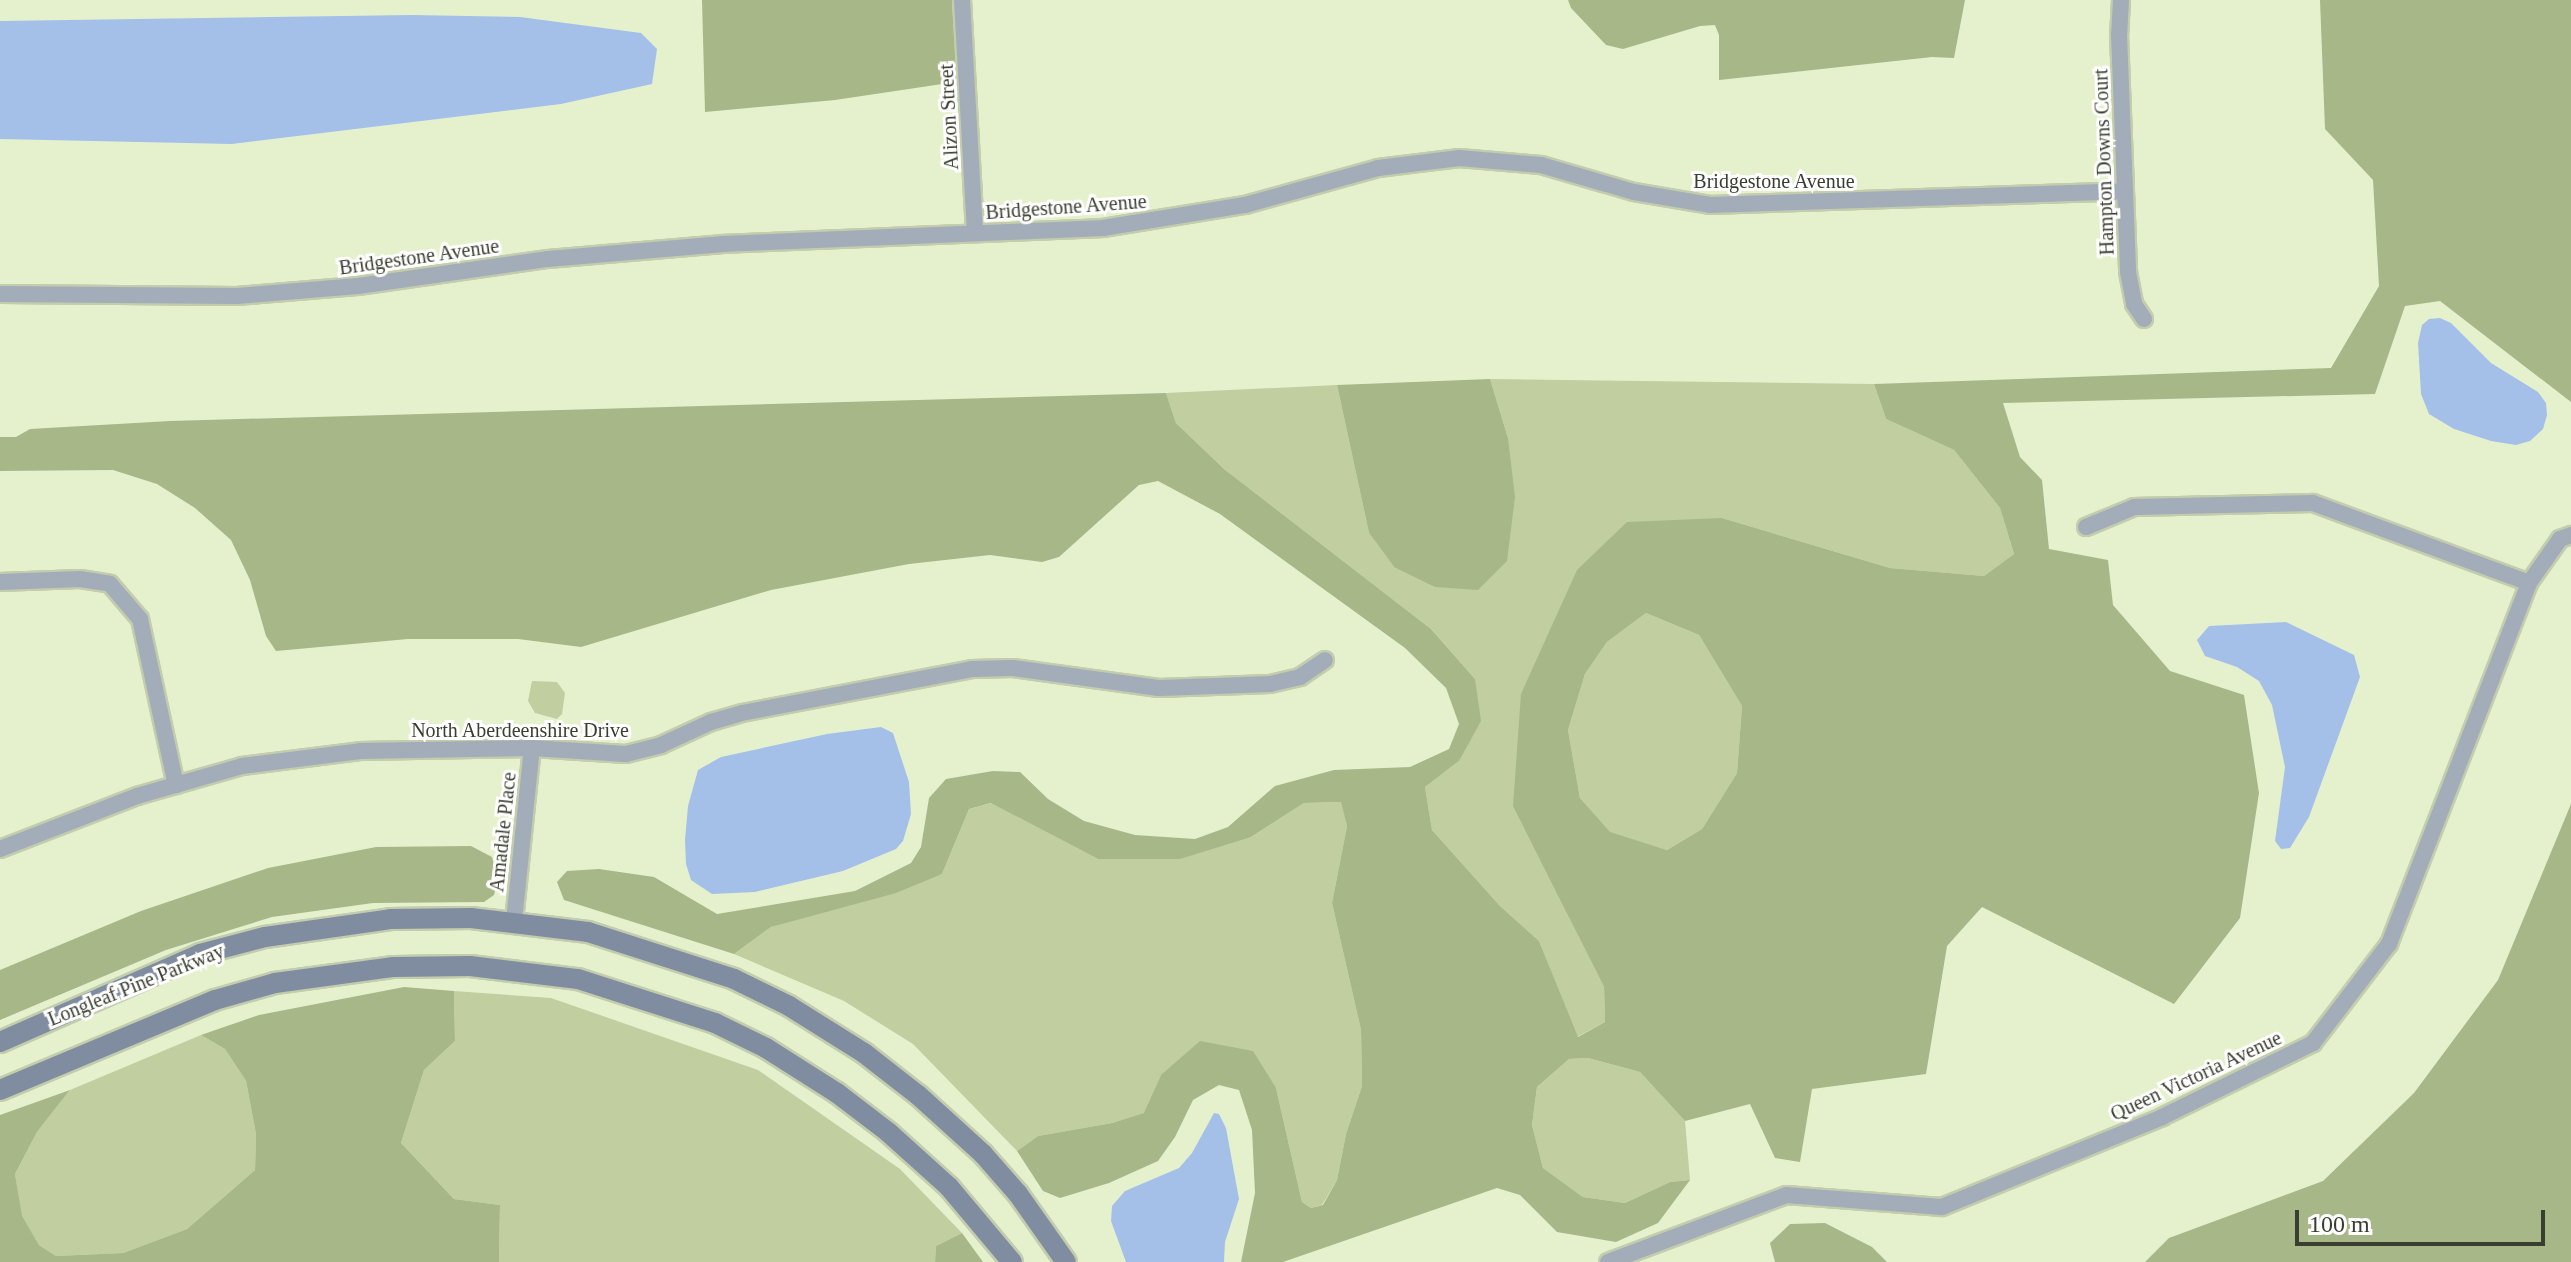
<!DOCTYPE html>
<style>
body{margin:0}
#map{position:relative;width:2571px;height:1262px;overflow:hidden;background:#e5f1cd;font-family:"Times New Roman",serif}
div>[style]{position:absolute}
.green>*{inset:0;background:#c0cea0}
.forest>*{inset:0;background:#a8b788}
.water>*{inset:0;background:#a4c0e9}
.roads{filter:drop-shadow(2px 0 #c3cdae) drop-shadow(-2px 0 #c3cdae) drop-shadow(0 2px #c3cdae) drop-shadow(0 -2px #c3cdae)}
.street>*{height:16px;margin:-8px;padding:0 8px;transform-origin:8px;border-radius:8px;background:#a3acb9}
.secondary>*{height:20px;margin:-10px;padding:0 10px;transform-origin:10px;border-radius:10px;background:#808da1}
span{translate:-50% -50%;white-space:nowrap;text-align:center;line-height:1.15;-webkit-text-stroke:6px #fff;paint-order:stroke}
.street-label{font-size:20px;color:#3a3e30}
.scale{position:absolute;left:2295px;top:1210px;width:250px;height:36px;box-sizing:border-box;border:4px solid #3a3e30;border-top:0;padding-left:10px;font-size:24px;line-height:28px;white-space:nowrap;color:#3a3e30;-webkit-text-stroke:6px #fff;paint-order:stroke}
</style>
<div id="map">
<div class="green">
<div style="clip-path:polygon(1490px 379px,1874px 384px,1886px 419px,1954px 450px,2000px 508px,2014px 554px,1984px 576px,1890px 568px,1722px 518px,1521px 694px,1567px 913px,1604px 987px,1605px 1022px,1577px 1037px,1539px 941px,1500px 906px,1432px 830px,1425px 787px,1459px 761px,1475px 679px,1431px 629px,1224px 469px,1176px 423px,1166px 393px,1337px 385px,1369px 533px,1394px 567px,1508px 438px)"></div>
<div style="clip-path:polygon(1646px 613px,1699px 635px,1742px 706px,1737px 773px,1702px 829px,1667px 850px,1610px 833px,1580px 798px,1568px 730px,1585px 674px,1607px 642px)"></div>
<div style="clip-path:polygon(532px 681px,557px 682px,565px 693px,562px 714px,557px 719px,535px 713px,528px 701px)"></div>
<div style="clip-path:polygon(1342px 802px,1347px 826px,1332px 903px,1361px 1030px,1362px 1086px,1346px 1134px,1337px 1180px,1322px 1205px,1311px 1208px,1302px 1202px,1276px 1088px,1161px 1075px,1145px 1113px,1112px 1123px,1038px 1136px,1017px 1151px,913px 1044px,844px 1001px,734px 954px,771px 927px,942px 874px,969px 809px,992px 803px,1098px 859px,1251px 837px,1304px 803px)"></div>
<div style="clip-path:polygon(454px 991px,551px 998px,758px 1070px,900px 1169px,962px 1233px,936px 1246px,935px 1262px,499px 1262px,500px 1205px,454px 1199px,401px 1143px,424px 1070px,455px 1041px)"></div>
<div style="clip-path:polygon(201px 1035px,225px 1049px,246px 1081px,256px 1134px,255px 1170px,187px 1229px,123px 1253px,56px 1256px,39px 1245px,21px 1216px,15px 1174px,37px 1132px,70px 1090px)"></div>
<div style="clip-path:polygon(1588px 1058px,1640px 1072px,1685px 1121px,1690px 1180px,1670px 1182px,1625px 1203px,1583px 1197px,1543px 1168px,1532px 1125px,1537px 1087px,1569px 1059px)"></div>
</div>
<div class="forest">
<div style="clip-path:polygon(702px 0,962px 0,969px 80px,835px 100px,705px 112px)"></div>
<div style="clip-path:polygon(1568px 0,1965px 0,1954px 58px,1932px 57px,1719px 80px,1719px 35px,1715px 25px,1700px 26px,1623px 49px,1606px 45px,1571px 8px)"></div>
<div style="clip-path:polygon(evenodd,2320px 0,2571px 0,2571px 402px,2440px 301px,2405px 306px,2375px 394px,2003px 403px,2020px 457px,2042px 480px,2049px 549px,2108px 560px,2113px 605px,2170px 671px,2244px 695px,2259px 793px,2240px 918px,2174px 1004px,1982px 907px,1947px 946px,1926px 1074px,1812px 1089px,1800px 1162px,1775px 1158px,1750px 1104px,1685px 1121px,1640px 1072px,1588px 1058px,1569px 1059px,1537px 1087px,1532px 1125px,1543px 1168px,1583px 1197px,1625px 1203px,1670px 1182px,1690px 1180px,1658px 1223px,1616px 1242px,1557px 1232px,1520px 1195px,1497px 1188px,1283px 1262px,1241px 1262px,1255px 1193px,1252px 1130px,1239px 1090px,1219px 1085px,1193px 1100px,1175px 1137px,1158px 1161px,1109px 1183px,1060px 1198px,1043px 1191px,1017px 1151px,1038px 1136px,1112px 1123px,1144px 1113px,1161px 1075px,1200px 1041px,1253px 1051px,1276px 1088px,1302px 1202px,1311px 1208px,1323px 1205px,1337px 1180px,1346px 1134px,1362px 1086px,1361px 1030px,1332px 903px,1347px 826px,1341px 802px,1304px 803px,1251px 837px,1180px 859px,1098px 859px,991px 803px,969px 809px,942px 874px,896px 893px,771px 927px,734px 954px,564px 900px,557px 882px,567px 871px,599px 869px,654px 877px,717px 914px,855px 891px,911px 863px,921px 847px,929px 798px,946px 779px,993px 771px,1020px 772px,1048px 799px,1084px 821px,1135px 835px,1195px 839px,1228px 827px,1275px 786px,1334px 770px,1410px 767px,1449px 749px,1459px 724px,1446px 688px,1405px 648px,1220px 514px,1158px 481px,1139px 485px,1059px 557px,1042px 562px,990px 555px,909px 564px,771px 590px,581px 647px,518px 639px,408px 639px,276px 651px,266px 636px,250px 580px,231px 540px,195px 508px,157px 484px,113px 470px,0 471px,0 437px,16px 437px,30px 429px,170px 421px,1166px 393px,1176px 423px,1224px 469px,1431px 629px,1475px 679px,1481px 721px,1459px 761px,1425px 787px,1432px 830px,1500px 906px,1539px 941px,1578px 1037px,1605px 1022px,1604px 987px,1513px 806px,1521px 694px,1577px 570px,1627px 522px,1722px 518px,1890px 568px,1984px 576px,2014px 554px,2000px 508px,1954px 450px,1886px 419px,1874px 384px,2331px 368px,2379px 286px,2373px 180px,2325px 129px,2320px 0,1646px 613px,1699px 635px,1742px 706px,1737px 773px,1702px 829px,1667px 850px,1610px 832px,1580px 798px,1568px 730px,1585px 674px,1607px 642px,1646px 613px)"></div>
<div style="clip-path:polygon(1490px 379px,1508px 438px,1515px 497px,1507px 561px,1478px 590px,1435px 587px,1394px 567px,1369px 533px,1337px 385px)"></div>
<div style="clip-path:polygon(2571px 804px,2571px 1262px,2145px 1262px,2169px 1238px,2323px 1181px,2414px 1093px,2498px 980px)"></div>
<div style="clip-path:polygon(471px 846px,492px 857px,498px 878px,494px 895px,484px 902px,373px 903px,272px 917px,166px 950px,0 1020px,0 970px,141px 911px,268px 868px,376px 847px)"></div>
<div style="clip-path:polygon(404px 987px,454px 991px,455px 1041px,424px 1070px,401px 1143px,454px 1199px,500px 1205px,499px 1262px,0 1262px,0 1115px,70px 1090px,37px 1132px,15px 1174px,22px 1216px,39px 1245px,56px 1256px,123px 1253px,187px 1229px,255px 1170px,256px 1134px,246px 1081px,225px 1049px,201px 1035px,259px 1015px)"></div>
<div style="clip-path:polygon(1825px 1223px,1872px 1247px,1887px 1262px,1775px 1262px,1770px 1243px,1790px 1224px)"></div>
<div style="clip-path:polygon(962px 1233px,983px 1262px,935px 1262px,936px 1246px)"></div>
</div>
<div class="water">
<div style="clip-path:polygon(412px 15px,520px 17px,641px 33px,657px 49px,652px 84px,561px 104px,232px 144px,0 139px,0 21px)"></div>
<div style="clip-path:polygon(2440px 318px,2451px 323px,2491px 363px,2538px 392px,2546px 403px,2547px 415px,2543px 429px,2530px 441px,2516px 445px,2491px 441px,2454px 429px,2429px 414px,2421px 394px,2418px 343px,2422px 325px,2429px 319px)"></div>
<div style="clip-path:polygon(2286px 622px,2354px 655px,2360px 677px,2309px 817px,2290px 848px,2281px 849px,2275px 841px,2285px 767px,2272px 705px,2259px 681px,2237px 667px,2205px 656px,2197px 640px,2209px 626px)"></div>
<div style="clip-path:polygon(881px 727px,893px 733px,909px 782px,911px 814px,903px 841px,896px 849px,843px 871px,755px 892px,712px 894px,691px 880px,686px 864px,685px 840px,688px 806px,698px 770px,721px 757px,827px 734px)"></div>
<div style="clip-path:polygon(1214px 1113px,1219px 1114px,1226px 1128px,1239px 1199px,1225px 1242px,1224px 1262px,1126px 1262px,1111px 1221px,1112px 1206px,1125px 1191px,1179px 1168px,1192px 1153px)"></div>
</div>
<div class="roads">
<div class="street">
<div style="left:962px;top:0;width:232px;rotate:86.8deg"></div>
<div style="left:2121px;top:0;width:34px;rotate:93deg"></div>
<div style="left:2119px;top:34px;width:238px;rotate:87.8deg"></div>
<div style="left:2128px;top:272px;width:33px;rotate:79deg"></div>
<div style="left:2134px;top:304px;width:18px;rotate:56deg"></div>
<div style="left:0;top:294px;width:237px;rotate:0.5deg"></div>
<div style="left:237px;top:296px;width:121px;rotate:-4.7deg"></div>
<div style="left:358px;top:286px;width:192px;rotate:-8.1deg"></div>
<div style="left:548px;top:259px;width:176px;rotate:-4.9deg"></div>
<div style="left:723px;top:244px;width:380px;rotate:-2.4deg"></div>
<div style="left:1103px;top:228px;width:144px;rotate:-9.2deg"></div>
<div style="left:1245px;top:205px;width:138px;rotate:-15.5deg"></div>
<div style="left:1378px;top:168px;width:82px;rotate:-7deg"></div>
<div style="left:1459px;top:158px;width:82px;rotate:4.9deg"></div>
<div style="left:1541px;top:165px;width:97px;rotate:16.2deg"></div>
<div style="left:1634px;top:192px;width:77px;rotate:9.7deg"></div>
<div style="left:1710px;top:205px;width:414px;rotate:-1.9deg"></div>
<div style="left:2086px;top:527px;width:52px;rotate:-22.6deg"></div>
<div style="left:2134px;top:507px;width:179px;rotate:-1.3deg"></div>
<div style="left:2313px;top:503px;width:230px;rotate:20.3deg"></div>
<div style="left:0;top:582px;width:80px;rotate:-2.1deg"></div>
<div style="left:80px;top:579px;width:30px;rotate:9deg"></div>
<div style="left:110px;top:584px;width:46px;rotate:49.4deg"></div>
<div style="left:140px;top:619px;width:170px;rotate:77.8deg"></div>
<div style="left:0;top:849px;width:147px;rotate:-21.1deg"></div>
<div style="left:137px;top:796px;width:109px;rotate:-15.9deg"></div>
<div style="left:242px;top:766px;width:119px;rotate:-7.2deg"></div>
<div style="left:360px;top:751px;width:172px;rotate:-1deg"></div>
<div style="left:532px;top:748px;width:94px;rotate:3.7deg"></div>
<div style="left:626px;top:754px;width:36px;rotate:-14deg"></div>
<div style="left:661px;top:745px;width:55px;rotate:-24.7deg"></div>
<div style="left:711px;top:722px;width:32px;rotate:-16deg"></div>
<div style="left:742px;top:713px;width:234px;rotate:-10.8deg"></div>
<div style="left:972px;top:669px;width:41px;rotate:-1.4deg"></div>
<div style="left:1013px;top:668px;width:147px;rotate:7.8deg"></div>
<div style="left:1159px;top:688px;width:111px;rotate:-2.1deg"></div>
<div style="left:1270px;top:684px;width:31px;rotate:-13deg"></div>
<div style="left:1300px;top:677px;width:30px;rotate:-34deg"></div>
<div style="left:514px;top:921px;width:174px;rotate:-84.1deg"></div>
<div style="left:1608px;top:1262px;width:190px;rotate:-20.6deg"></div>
<div style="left:1786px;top:1195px;width:156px;rotate:4.4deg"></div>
<div style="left:1942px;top:1207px;width:238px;rotate:-22.2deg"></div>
<div style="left:2162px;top:1117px;width:168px;rotate:-26.1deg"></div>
<div style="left:2313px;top:1043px;width:125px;rotate:-52.5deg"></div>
<div style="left:2389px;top:944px;width:387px;rotate:-68.8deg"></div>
<div style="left:2529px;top:583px;width:54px;rotate:-54.8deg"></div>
<div style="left:2560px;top:539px;width:12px;rotate:-20deg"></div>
</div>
<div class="secondary">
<div style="left:0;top:1042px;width:219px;rotate:-23.7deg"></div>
<div style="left:200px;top:954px;width:67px;rotate:-14.7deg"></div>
<div style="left:265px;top:937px;width:127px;rotate:-8.1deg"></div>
<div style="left:391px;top:919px;width:80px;rotate:-0.7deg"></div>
<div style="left:471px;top:918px;width:118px;rotate:6.8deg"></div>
<div style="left:588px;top:932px;width:153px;rotate:17.8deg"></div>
<div style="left:734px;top:979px;width:61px;rotate:26.1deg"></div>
<div style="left:789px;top:1006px;width:89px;rotate:32.1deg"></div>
<div style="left:864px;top:1053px;width:68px;rotate:37.9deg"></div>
<div style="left:918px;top:1095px;width:88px;rotate:42.2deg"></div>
<div style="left:983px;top:1154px;width:53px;rotate:48.8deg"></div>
<div style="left:1018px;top:1194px;width:83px;rotate:54.8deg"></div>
<div style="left:0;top:1090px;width:233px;rotate:-22.7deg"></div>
<div style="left:215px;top:1000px;width:62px;rotate:-15.8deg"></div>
<div style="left:275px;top:983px;width:120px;rotate:-7.7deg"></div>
<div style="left:394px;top:967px;width:76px;rotate:-0.8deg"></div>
<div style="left:470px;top:966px;width:109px;rotate:6.9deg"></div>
<div style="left:578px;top:979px;width:144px;rotate:17.8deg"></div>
<div style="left:715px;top:1023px;width:57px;rotate:26.1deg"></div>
<div style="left:766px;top:1048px;width:84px;rotate:32.4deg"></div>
<div style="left:837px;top:1093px;width:64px;rotate:37.4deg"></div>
<div style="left:888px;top:1132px;width:82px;rotate:42deg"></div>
<div style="left:949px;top:1187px;width:98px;rotate:50deg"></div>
</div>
</div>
<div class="street-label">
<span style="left:949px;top:117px;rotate:-93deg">Alizon Street</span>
<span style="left:2104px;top:162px;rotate:-92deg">Hampton Downs Court</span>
<span style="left:1774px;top:181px">Bridgestone Avenue</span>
<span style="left:1066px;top:207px;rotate:-4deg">Bridgestone Avenue</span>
<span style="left:419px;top:257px;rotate:-8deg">Bridgestone Avenue</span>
<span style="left:520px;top:730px">North Aberdeenshire Drive</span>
<span style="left:503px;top:832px;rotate:-84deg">Amadale Place</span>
<span style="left:136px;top:985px;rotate:-22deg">Longleaf Pine Parkway</span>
<span style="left:2196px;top:1076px;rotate:-25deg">Queen Victoria Avenue</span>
</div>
<div class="scale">100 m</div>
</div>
